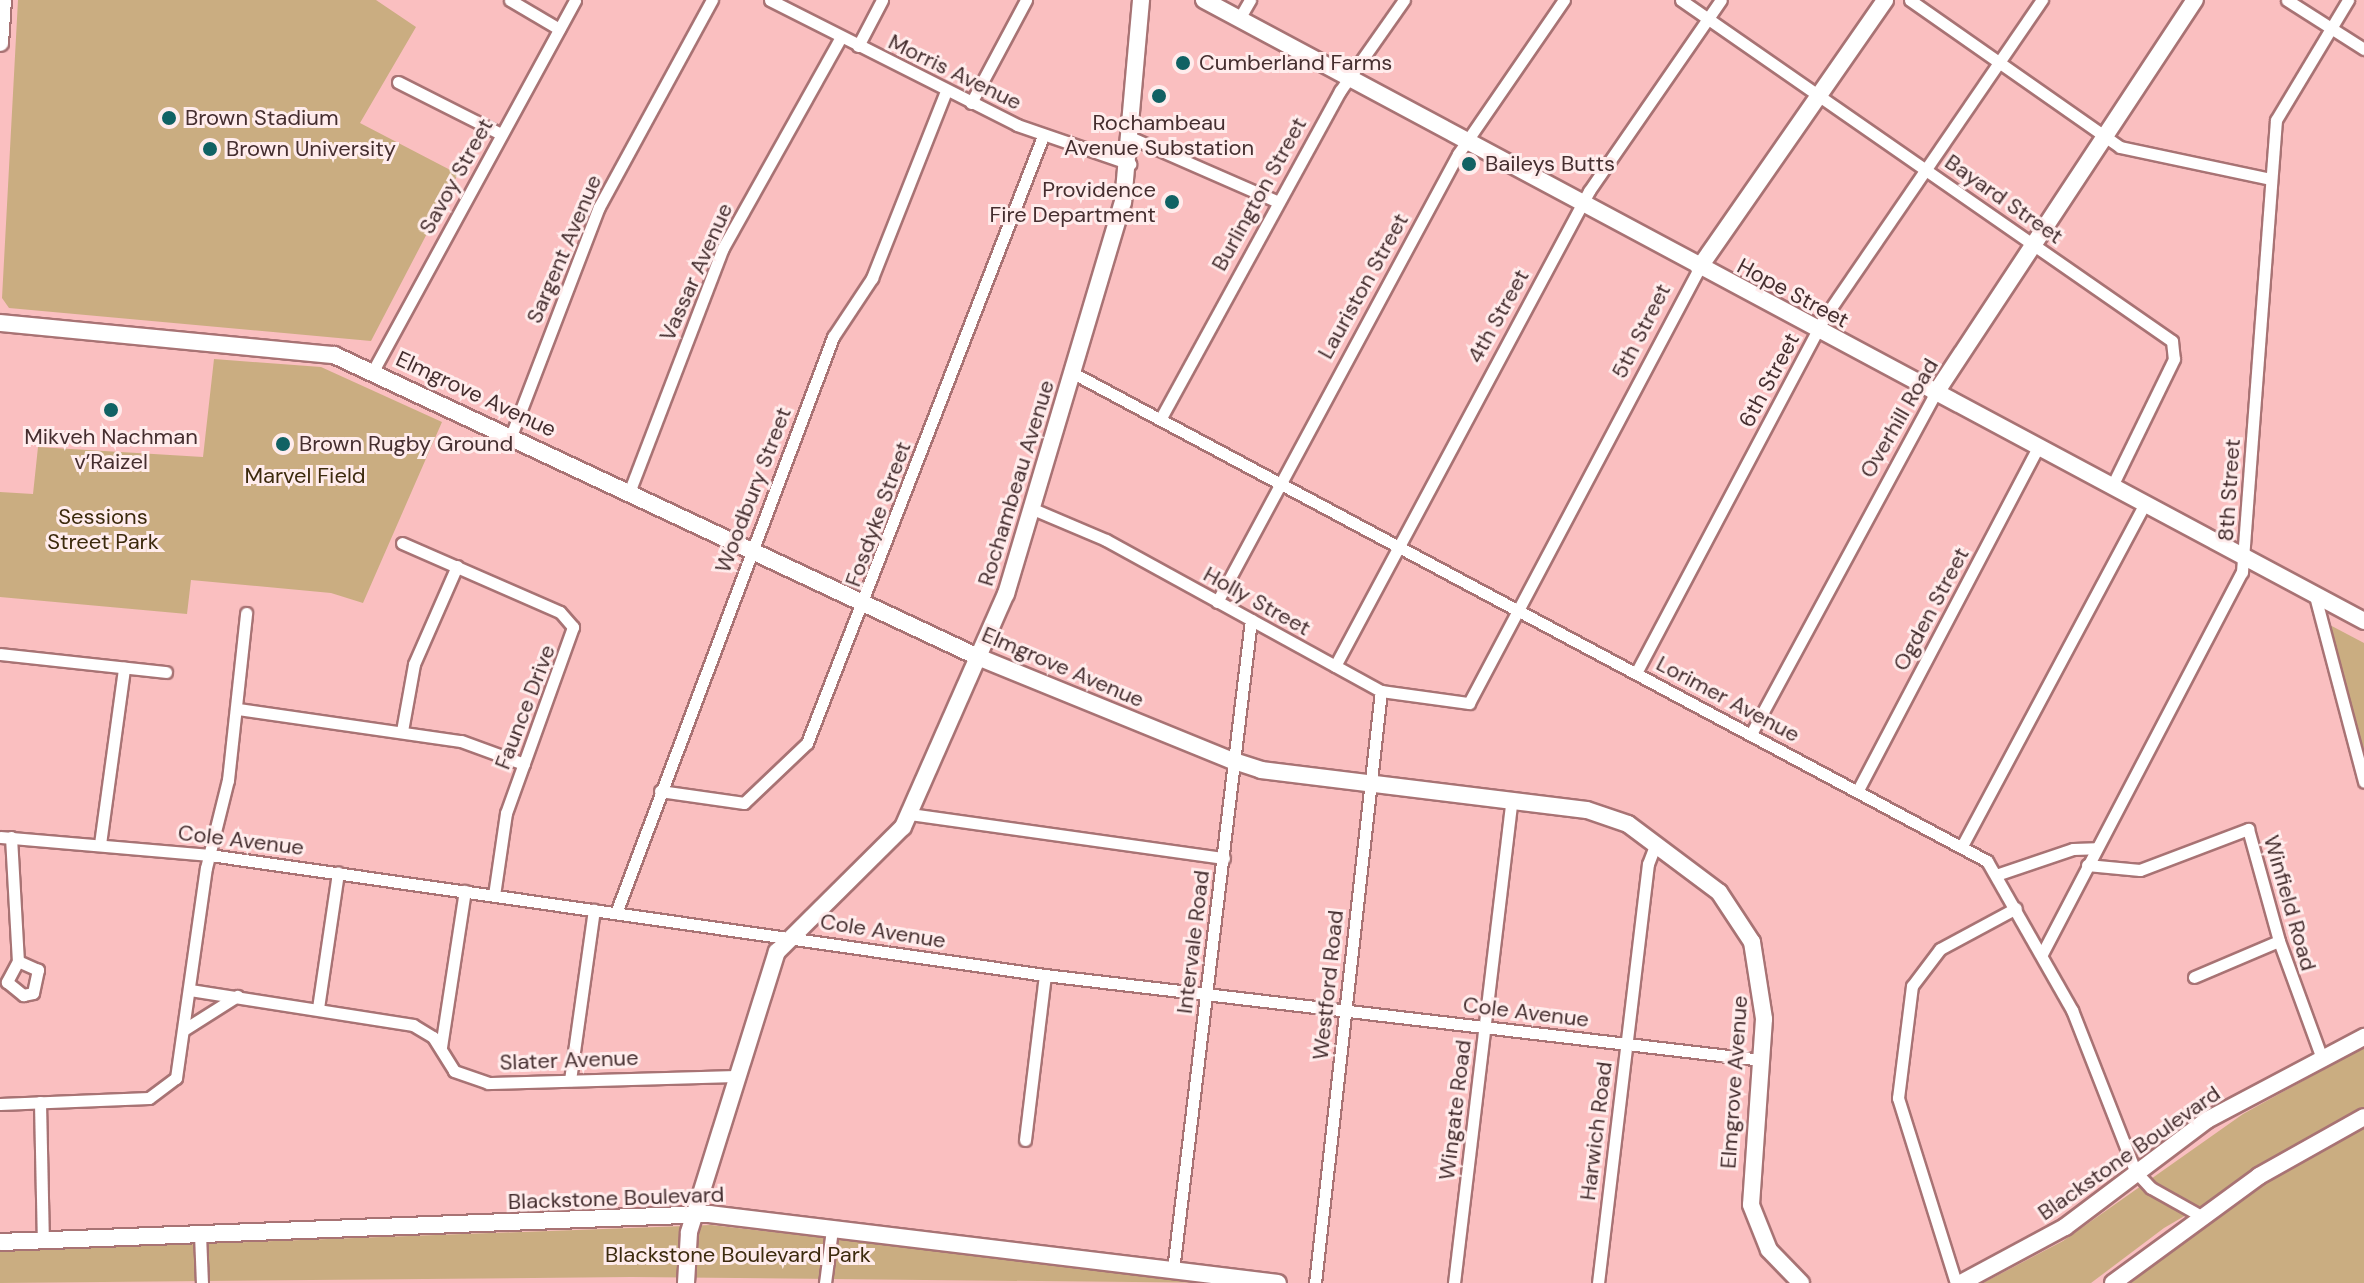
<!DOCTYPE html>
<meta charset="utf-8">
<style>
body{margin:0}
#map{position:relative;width:2364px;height:1283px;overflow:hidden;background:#fabfc0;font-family:"DM Sans",sans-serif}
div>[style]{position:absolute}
.green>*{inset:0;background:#caad81}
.roads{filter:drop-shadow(2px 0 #a87374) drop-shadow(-2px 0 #a87374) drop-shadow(0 2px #a87374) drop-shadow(0 -2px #a87374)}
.street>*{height:11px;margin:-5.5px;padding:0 5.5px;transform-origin:5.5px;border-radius:5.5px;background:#fff}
.secondary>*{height:16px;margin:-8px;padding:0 8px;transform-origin:8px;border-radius:8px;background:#fff}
.dots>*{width:22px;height:22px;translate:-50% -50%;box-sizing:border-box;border:4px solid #ffecec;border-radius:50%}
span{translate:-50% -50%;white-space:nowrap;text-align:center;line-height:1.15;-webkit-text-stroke:6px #ffecec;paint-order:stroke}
.poi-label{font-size:22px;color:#452e2f}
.left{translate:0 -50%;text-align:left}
.right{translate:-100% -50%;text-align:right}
.street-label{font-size:22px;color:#452e2f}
.park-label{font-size:22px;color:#3c2a0d}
</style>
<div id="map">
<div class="green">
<div style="clip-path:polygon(18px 0,376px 0,416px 27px,360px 123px,458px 174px,371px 341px,9px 308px,2px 298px)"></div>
<div style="clip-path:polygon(214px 359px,321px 367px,442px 422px,363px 603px,331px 593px,191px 580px,187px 614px,0 597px,0 492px,33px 494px,38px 447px,203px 457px)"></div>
<div style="clip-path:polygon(2326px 623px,2364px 643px,2364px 750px)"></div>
<div style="clip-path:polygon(2364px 1047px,2364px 1111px,2164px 1228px,2091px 1283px,1983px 1283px,2063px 1241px,2243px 1114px)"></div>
<div style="clip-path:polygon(2364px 1113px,2364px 1283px,2131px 1283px,2241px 1195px)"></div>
<div style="clip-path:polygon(711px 1225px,1229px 1283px,631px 1277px,0 1283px,0 1251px)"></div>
</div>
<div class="roads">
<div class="street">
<div style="left:510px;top:0;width:57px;rotate:30.6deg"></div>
<div style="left:770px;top:0;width:277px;rotate:26.8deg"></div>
<div style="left:1017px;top:125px;width:120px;rotate:19deg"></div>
<div style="left:1681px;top:0;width:598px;rotate:34.78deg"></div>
<div style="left:2172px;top:341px;width:18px;rotate:84deg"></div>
<div style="left:2174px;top:359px;width:141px;rotate:116deg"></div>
<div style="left:1910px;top:0;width:256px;rotate:35deg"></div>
<div style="left:2120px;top:147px;width:154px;rotate:12deg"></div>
<div style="left:2287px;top:0;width:91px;rotate:32.5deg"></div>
<div style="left:1239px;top:19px;width:22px;rotate:-60deg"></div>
<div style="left:858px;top:46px;width:52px;rotate:-62.4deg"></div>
<div style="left:398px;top:82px;width:115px;rotate:26.8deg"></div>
<div style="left:971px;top:103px;width:117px;rotate:-61.9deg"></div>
<div style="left:1132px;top:138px;width:157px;rotate:23.6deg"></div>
<div style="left:373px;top:371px;width:422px;rotate:-61.4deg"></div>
<div style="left:1073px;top:373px;width:1036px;rotate:28.1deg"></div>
<div style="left:1987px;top:861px;width:172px;rotate:60.3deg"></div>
<div style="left:2072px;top:1010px;width:173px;rotate:68.6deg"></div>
<div style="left:2135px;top:1171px;width:23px;rotate:47deg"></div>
<div style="left:2151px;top:1188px;width:57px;rotate:29.2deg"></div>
<div style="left:1162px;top:416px;width:371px;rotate:-61.3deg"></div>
<div style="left:1340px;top:91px;width:111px;rotate:-54.9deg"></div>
<div style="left:511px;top:436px;width:245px;rotate:-69deg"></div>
<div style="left:599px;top:207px;width:236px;rotate:-61.4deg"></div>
<div style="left:630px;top:490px;width:259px;rotate:-69deg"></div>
<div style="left:723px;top:248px;width:242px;rotate:-60.8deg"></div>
<div style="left:1033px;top:509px;width:79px;rotate:23deg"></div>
<div style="left:1106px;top:540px;width:314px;rotate:28.8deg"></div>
<div style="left:1381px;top:691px;width:89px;rotate:7.8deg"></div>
<div style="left:1469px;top:703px;width:492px;rotate:-62.1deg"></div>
<div style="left:402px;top:543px;width:172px;rotate:23.6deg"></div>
<div style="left:560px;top:612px;width:20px;rotate:49deg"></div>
<div style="left:573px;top:627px;width:198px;rotate:109.8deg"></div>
<div style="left:506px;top:813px;width:83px;rotate:98.3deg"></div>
<div style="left:2315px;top:596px;width:192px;rotate:75.2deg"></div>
<div style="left:1217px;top:602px;width:509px;rotate:-61.72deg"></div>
<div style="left:1458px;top:154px;width:187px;rotate:-55.5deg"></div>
<div style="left:0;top:654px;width:167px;rotate:6.2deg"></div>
<div style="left:1335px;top:666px;width:539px;rotate:-61.86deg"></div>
<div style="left:1589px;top:191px;width:232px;rotate:-55.4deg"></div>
<div style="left:1636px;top:673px;width:402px;rotate:-62.1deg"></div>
<div style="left:1824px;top:318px;width:386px;rotate:-55.6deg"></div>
<div style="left:238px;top:709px;width:225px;rotate:8.2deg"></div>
<div style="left:461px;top:741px;width:67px;rotate:20.1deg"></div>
<div style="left:402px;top:731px;width:68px;rotate:-79.8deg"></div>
<div style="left:414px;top:664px;width:107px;rotate:-66.3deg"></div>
<div style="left:1751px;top:734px;width:387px;rotate:-61.6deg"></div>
<div style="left:1858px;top:790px;width:390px;rotate:-62.3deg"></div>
<div style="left:660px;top:791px;width:85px;rotate:8.1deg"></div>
<div style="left:744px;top:803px;width:87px;rotate:-43.6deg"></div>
<div style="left:807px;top:743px;width:651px;rotate:-68.75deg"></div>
<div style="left:910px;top:814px;width:317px;rotate:8deg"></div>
<div style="left:0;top:837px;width:211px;rotate:4.9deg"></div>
<div style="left:210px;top:855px;width:844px;rotate:8.18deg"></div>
<div style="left:1045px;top:975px;width:722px;rotate:6.76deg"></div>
<div style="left:11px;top:837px;width:124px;rotate:86.8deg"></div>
<div style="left:18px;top:961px;width:24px;rotate:118deg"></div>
<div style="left:7px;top:982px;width:21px;rotate:39deg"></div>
<div style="left:23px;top:995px;width:10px;rotate:-11deg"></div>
<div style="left:33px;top:993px;width:24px;rotate:-78deg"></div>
<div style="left:38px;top:970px;width:22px;rotate:-156deg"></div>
<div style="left:100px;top:844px;width:178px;rotate:-82.2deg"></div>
<div style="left:1962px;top:846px;width:389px;rotate:-61.9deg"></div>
<div style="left:2087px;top:865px;width:53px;rotate:5.4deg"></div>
<div style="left:2140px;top:870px;width:116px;rotate:-20.8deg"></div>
<div style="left:2248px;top:829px;width:116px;rotate:74.5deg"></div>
<div style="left:2279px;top:941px;width:122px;rotate:69.9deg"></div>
<div style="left:1999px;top:874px;width:78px;rotate:-18.7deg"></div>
<div style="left:2073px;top:849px;width:23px;rotate:-2deg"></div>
<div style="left:616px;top:913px;width:616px;rotate:-69.36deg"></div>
<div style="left:833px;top:337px;width:71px;rotate:-56.5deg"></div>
<div style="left:872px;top:278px;width:201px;rotate:-68.4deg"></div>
<div style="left:2042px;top:954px;width:431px;rotate:-62.4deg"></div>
<div style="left:2242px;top:572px;width:453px;rotate:-85.7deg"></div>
<div style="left:2276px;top:120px;width:140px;rotate:-59deg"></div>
<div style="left:2194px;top:977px;width:92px;rotate:-23deg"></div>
<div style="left:190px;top:990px;width:226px;rotate:8.9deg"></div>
<div style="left:413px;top:1025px;width:23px;rotate:31deg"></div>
<div style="left:433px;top:1037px;width:40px;rotate:58deg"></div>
<div style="left:454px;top:1071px;width:36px;rotate:19deg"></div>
<div style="left:488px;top:1083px;width:251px;rotate:-1.6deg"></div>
<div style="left:318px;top:1008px;width:137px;rotate:-81.6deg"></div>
<div style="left:185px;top:1029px;width:62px;rotate:-32.4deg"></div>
<div style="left:441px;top:1047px;width:158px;rotate:-81.3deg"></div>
<div style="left:570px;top:1080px;width:172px;rotate:-82deg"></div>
<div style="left:40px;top:1102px;width:138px;rotate:88.8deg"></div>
<div style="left:0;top:1104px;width:149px;rotate:-2.3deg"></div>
<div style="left:149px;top:1098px;width:34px;rotate:-37deg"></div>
<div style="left:176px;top:1078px;width:212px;rotate:-81.9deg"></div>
<div style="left:206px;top:868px;width:91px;rotate:-76deg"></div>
<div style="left:228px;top:780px;width:168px;rotate:-83.8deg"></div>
<div style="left:1025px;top:1140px;width:166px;rotate:-83.1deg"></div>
<div style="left:200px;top:1234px;width:49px;rotate:87.7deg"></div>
<div style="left:1173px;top:1270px;width:655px;rotate:-83.16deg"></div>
<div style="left:825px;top:1283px;width:54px;rotate:-82.6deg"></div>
<div style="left:1315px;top:1283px;width:596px;rotate:-83.64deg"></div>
<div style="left:1454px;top:1283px;width:487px;rotate:-83.2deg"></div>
<div style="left:1598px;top:1283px;width:422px;rotate:-83.2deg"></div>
<div style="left:1648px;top:864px;width:22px;rotate:-69deg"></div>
<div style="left:1956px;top:1283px;width:194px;rotate:-107.4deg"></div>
<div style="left:1898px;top:1098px;width:113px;rotate:-82.9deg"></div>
<div style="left:1912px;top:986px;width:46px;rotate:-52.9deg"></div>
<div style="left:1940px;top:949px;width:86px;rotate:-28.3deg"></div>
</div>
<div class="secondary">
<div style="left:1204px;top:0;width:1316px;rotate:28.16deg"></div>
<div style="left:0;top:43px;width:43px;rotate:-86deg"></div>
<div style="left:1699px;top:268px;width:326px;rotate:-55.2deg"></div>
<div style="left:0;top:323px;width:336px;rotate:5.5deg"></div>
<div style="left:334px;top:355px;width:711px;rotate:25.12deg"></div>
<div style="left:978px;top:657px;width:273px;rotate:22.2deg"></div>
<div style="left:1231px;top:760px;width:32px;rotate:18deg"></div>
<div style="left:1261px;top:770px;width:328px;rotate:7deg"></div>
<div style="left:1587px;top:810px;width:43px;rotate:18.9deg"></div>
<div style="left:1628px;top:824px;width:114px;rotate:36.8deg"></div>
<div style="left:1719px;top:892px;width:60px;rotate:56.6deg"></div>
<div style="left:1752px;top:942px;width:78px;rotate:81.1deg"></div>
<div style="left:1764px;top:1019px;width:186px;rotate:94deg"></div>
<div style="left:1751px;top:1205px;width:48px;rotate:68.2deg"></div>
<div style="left:1769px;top:1250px;width:46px;rotate:45.9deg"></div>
<div style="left:1935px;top:394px;width:472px;rotate:-56.6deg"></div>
<div style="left:0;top:1242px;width:710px;rotate:-2.26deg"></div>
<div style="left:709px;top:1214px;width:573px;rotate:6.91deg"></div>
<div style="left:686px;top:1283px;width:51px;rotate:-86.6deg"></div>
<div style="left:689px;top:1232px;width:294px;rotate:-72.6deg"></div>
<div style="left:777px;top:952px;width:177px;rotate:-44.8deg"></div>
<div style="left:903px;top:827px;width:255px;rotate:-66.2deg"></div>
<div style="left:1006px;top:594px;width:409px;rotate:-73.4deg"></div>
<div style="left:1123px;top:202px;width:203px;rotate:-84.9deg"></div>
<div style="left:1961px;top:1283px;width:118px;rotate:-28.3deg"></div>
<div style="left:2065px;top:1227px;width:178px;rotate:-37deg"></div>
<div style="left:2207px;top:1120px;width:178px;rotate:-27.9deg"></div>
<div style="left:2113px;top:1283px;width:181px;rotate:-36.2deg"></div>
<div style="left:2259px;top:1176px;width:120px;rotate:-29.3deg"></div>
</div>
</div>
<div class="dots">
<div style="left:1183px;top:63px;background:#116264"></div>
<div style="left:1159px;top:96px;background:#116264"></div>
<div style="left:169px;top:118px;background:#116264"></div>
<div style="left:210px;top:149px;background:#116264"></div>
<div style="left:1469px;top:164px;background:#116264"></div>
<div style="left:1172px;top:202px;background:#116264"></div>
<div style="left:111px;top:410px;background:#116264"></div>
<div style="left:283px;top:444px;background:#116264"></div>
</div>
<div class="poi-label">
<span class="left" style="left:1199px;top:63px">Cumberland Farms</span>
<span class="left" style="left:185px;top:118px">Brown Stadium</span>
<span style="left:1159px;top:135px">Rochambeau<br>Avenue Substation</span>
<span class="left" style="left:226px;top:149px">Brown University</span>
<span class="left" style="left:1485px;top:164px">Baileys Butts</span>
<span class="right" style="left:1156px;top:202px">Providence<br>Fire Department</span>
<span style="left:111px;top:449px">Mikveh Nachman<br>v’Raizel</span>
<span class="left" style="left:299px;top:444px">Brown Rugby Ground</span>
</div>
<div class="street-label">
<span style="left:955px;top:72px;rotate:26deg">Morris Avenue</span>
<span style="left:456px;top:176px;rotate:-61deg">Savoy Street</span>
<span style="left:1259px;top:194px;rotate:-61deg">Burlington Street</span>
<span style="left:2004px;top:199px;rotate:35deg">Bayard Street</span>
<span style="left:564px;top:249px;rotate:-67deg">Sargent Avenue</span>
<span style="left:696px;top:272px;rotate:-66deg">Vassar Avenue</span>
<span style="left:1363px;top:286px;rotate:-61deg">Lauriston Street</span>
<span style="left:1793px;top:293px;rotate:28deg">Hope Street</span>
<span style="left:1498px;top:316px;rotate:-61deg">4th Street</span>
<span style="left:1641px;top:331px;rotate:-63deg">5th Street</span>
<span style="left:1769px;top:380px;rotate:-62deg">6th Street</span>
<span style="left:476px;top:394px;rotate:25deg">Elmgrove Avenue</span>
<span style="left:1899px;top:418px;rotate:-60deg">Overhill Road</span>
<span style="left:1016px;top:483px;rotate:-73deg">Rochambeau Avenue</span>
<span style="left:753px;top:490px;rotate:-69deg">Woodbury Street</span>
<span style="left:2229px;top:490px;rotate:-86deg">8th Street</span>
<span style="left:878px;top:514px;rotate:-70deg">Fosdyke Street</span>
<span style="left:1257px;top:601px;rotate:29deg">Holly Street</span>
<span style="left:1931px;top:609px;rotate:-62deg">Ogden Street</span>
<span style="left:1063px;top:667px;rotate:23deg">Elmgrove Avenue</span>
<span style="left:1728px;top:699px;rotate:28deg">Lorimer Avenue</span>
<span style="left:525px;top:707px;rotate:-69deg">Faunce Drive</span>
<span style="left:241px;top:840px;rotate:7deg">Cole Avenue</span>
<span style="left:2290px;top:903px;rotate:74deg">Winfield Road</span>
<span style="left:883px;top:931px;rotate:9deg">Cole Avenue</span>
<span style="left:1193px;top:942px;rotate:-83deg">Intervale Road</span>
<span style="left:1328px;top:985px;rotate:-84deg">Westford Road</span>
<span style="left:1526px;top:1012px;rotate:7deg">Cole Avenue</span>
<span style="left:569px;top:1060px;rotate:-2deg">Slater Avenue</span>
<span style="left:1734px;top:1082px;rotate:-86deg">Elmgrove Avenue</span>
<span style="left:1455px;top:1110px;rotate:-83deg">Wingate Road</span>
<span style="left:1596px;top:1131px;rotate:-83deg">Harwich Road</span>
<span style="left:2129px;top:1153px;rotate:-35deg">Blackstone Boulevard</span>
<span style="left:616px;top:1198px;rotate:-2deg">Blackstone Boulevard</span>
</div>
<div class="park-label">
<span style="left:305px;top:476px">Marvel Field</span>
<span style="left:103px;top:529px">Sessions<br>Street Park</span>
<span style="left:738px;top:1255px">Blackstone Boulevard Park</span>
</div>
</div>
